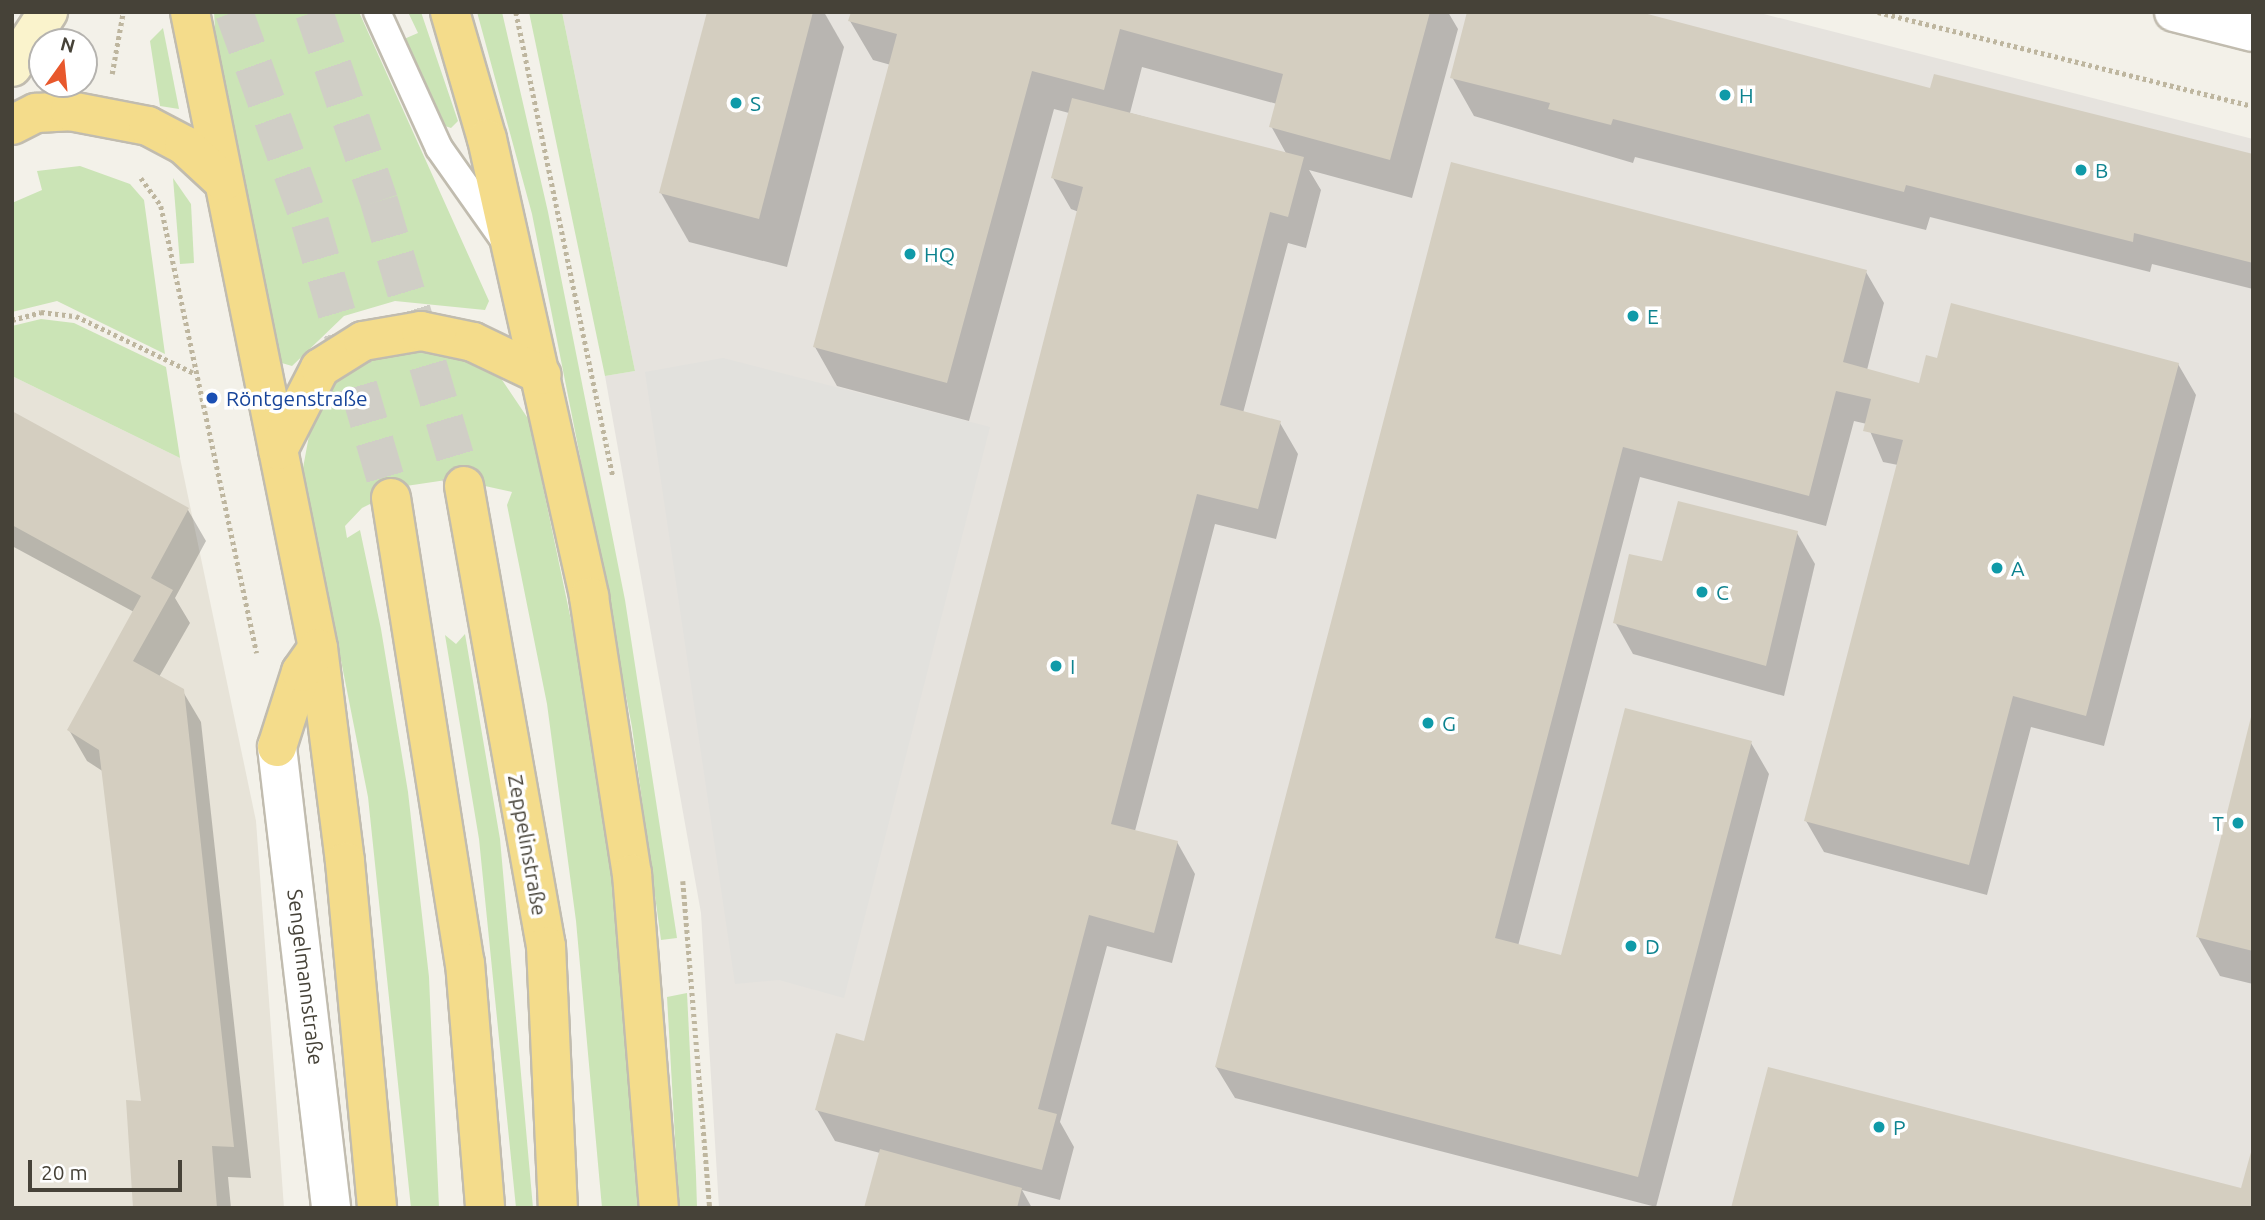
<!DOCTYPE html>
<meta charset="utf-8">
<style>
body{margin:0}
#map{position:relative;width:2265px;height:1220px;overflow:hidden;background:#f3f1e9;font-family:Ubuntu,sans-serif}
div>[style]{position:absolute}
.residential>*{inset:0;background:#e7e3d8}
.industrial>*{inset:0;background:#e6e3de}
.green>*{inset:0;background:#cbe4b6}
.parking>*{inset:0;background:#e2e1dd}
.shadow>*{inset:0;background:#0003}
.building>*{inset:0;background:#d4cec0}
.trunk-tunnel>*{height:38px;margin-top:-19px;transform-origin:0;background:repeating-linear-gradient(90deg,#d0cec6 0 38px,transparent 0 57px)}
.path>*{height:4.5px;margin-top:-2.25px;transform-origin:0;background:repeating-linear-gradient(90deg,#beb69f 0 3.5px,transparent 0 7px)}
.roads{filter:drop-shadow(2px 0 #c1bcaf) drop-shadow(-2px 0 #c1bcaf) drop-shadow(0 2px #c1bcaf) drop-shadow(0 -2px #c1bcaf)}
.service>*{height:26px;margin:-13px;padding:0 13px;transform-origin:13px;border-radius:13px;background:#fff}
.minor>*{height:38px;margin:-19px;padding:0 19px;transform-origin:19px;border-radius:19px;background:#fff}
.tertiary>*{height:38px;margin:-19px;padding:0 19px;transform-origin:19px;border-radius:19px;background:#fff}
.secondary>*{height:38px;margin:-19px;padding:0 19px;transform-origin:19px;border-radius:19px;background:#faf3cc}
.trunk>*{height:38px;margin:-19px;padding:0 19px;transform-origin:19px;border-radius:19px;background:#f4dc8b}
.dots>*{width:19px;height:19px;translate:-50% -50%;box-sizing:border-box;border:4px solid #fff;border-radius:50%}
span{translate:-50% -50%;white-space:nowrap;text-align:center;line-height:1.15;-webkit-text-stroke:7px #fff;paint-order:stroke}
.culture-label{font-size:21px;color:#0d838f}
.left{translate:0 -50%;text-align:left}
.right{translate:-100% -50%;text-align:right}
.transit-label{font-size:21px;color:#164399}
.street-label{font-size:21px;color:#464238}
.frame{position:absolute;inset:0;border:14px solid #464238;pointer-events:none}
.north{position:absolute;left:28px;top:28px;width:70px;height:70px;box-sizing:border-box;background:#fff;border:2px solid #b5b3af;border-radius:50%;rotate:15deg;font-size:19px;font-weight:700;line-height:28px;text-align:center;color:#464238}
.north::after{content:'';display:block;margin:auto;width:24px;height:32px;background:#e8582c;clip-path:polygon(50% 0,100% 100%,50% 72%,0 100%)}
.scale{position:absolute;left:28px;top:1160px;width:154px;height:32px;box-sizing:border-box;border:4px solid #464238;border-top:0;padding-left:9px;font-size:21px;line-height:24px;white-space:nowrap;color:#464238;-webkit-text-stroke:5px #fff;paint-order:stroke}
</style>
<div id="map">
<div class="residential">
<div style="clip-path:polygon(12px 376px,180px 458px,256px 821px,284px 1208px,12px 1208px)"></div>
</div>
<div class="industrial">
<div style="clip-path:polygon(562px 12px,1756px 12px,2253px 139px,2253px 1208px,719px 1208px,701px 913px,605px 376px,635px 371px)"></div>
</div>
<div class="green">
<div style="clip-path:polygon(214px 12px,359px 12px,489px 301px,485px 310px,395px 301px,344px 316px,292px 366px,275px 361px,218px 77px)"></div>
<div style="clip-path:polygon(408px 12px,421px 12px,458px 121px,451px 128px,442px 125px,404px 39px,418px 33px)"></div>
<div style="clip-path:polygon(477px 12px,502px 12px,548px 212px,625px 600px,677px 938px,661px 940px,632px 727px,575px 431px,532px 214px)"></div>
<div style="clip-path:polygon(529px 12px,562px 12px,635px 371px,605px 376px)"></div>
<div style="clip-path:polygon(163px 28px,179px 109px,160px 106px,150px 41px)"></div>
<div style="clip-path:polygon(80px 166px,130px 184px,144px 200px,165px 354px,57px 301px,12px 312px,12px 203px,42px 190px,37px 171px)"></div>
<div style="clip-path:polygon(173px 178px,191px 204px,194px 263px,180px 264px)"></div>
<div style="clip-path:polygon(41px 319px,74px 323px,166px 367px,180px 458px,12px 376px,12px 326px)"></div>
<div style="clip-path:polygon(414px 348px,456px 353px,498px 374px,529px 420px,585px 687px,613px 886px,638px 1208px,602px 1208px,576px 921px,547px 704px,507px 505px,512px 492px,453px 479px,406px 486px,362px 508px,345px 526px,347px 538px,360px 530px,381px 629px,408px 792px,429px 977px,439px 1208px,411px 1208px,368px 797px,303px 468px,313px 414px,338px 379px,376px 357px)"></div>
<div style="clip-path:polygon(465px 634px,500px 839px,533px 1208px,516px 1208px,479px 839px,445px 635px,456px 644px)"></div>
<div style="clip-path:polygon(687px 993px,696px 1175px,697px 1208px,679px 1208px,667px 997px)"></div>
</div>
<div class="parking">
<div style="clip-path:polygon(723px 358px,990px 427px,844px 998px,779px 980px,735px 984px,645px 372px)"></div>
</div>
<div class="shadow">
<div style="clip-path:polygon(708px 12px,824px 12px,844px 47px,787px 267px,689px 242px,661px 193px)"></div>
<div style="clip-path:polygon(evenodd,853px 12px,1448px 12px,1458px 29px,1412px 198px,1309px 170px,1321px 190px,1306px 248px,1288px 243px,1243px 413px,1280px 423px,1298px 454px,1276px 539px,1215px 524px,1135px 831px,1177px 842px,1195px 874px,1172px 963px,1107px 946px,1060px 1122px,1074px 1147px,1060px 1200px,1022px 1190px,1032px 1208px,866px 1208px,880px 1153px,835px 1141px,817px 1110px,866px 1043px,1079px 212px,1071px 209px,1053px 178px,1069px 113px,1054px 109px,969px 421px,837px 386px,815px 347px,891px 65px,873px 60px,850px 21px,853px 12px,1142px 67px,1277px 104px,1271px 126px,1287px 155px,1130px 113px,1142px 67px)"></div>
<div style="clip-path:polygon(1468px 12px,1645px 12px,1649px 19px,1931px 90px,2253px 156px,2253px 289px,2152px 264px,2150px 272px,1930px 217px,1926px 230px,1635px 157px,1633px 163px,1474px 116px,1452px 77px)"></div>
<div style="clip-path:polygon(1452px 164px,1866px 272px,1884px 303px,1867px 370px,1920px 385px,1938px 360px,2178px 364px,2196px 395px,2104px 746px,2031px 727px,1987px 895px,1824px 852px,1806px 821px,1898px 465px,1883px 462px,1867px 424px,1854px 421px,1826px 526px,1640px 477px,1518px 946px,1562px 957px,1751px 743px,1769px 774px,1656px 1207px,1235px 1098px,1216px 1067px)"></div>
<div style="clip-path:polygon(12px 414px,188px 510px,206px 541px,175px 598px,190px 623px,159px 677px,182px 690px,201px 722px,251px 1178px,228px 1177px,231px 1208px,135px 1208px,143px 1102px,104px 772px,87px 761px,69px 730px,134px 612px,12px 546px)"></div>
<div style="clip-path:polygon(1797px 533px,1815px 564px,1784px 696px,1633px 654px,1615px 622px,1663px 563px)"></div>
<div style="clip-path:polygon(2253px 712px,2253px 984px,2220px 976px,2198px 937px)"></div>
</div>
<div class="building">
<div style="clip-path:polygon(707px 12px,813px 12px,759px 219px,659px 193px)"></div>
<div style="clip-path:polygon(851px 12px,1430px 12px,1390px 160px,1269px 127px,1283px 74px,1120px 29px,1104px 90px,1032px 71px,947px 383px,813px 347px,897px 34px,848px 21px)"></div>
<div style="clip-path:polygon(1467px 12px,1640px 12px,1930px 88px,1934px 74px,2253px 154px,2253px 263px,2134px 233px,2133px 242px,1906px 185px,1904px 192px,1613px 119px,1611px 125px,1548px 109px,1550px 103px,1450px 78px)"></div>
<div style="clip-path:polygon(1072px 98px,1304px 157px,1288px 217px,1270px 212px,1220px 405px,1281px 421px,1258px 509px,1197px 494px,1111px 824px,1178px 841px,1154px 933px,1089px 915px,1038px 1109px,1057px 1114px,1042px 1170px,815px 1110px,836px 1033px,864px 1041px,1083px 187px,1051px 178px)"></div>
<div style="clip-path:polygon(1451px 162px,1867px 270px,1843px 362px,1919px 383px,1926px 355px,1937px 358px,1951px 303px,2179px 363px,2086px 716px,2013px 696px,1969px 865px,1804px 821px,1903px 440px,1863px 431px,1871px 399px,1836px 391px,1809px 496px,1623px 447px,1495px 938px,1561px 955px,1625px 708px,1752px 741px,1638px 1177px,1215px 1067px)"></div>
<div style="clip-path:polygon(12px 411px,189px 508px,151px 578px,173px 590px,133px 661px,184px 689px,234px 1147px,212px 1146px,217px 1208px,133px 1208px,126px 1100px,141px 1101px,99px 750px,67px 730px,141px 596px,12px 525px)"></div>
<div style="clip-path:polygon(1678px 501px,1798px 531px,1766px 666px,1613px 623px,1629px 554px,1662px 561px)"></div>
<div style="clip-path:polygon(2253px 709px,2253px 951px,2196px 937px)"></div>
<div style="clip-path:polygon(1768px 1067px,2241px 1188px,2253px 1145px,2253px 1208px,1731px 1208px)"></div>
<div style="clip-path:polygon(880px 1149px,1022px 1188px,1017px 1208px,864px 1208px)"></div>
</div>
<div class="trunk-tunnel">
<div style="left:234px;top:12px;width:223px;rotate:70.1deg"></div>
<div style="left:310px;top:222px;width:288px;rotate:73.6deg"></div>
<div style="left:314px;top:12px;width:200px;rotate:71deg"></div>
<div style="left:379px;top:201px;width:297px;rotate:73.4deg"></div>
</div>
<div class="path">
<div style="left:516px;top:12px;width:474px;rotate:78.2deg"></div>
<div style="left:1878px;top:12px;width:387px;rotate:14.1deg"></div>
<div style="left:112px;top:74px;width:63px;rotate:-79.9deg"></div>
<div style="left:141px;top:178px;width:34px;rotate:54deg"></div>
<div style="left:161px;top:206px;width:457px;rotate:77.9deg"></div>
<div style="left:12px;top:320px;width:30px;rotate:-15deg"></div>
<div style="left:41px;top:312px;width:35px;rotate:7deg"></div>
<div style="left:76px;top:316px;width:131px;rotate:25.8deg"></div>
<div style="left:683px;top:881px;width:328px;rotate:85.3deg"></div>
</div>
<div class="roads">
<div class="service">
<div style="left:377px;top:12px;width:149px;rotate:65.5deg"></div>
<div style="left:439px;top:148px;width:113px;rotate:54.8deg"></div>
</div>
<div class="minor">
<div style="left:277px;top:747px;width:464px;rotate:83.3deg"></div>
</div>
<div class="tertiary">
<div style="left:2174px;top:12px;width:81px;rotate:14.2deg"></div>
</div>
<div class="secondary">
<div style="left:12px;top:67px;width:66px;rotate:-56.8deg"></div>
</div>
<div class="trunk">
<div style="left:190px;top:12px;width:649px;rotate:78.62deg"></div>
<div style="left:318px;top:648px;width:216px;rotate:82.8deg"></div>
<div style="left:345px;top:862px;width:347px;rotate:84.7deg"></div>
<div style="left:450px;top:12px;width:132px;rotate:73.8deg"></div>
<div style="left:487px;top:139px;width:469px;rotate:77.4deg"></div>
<div style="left:589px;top:597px;width:280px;rotate:81.2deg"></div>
<div style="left:632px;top:874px;width:335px;rotate:85.4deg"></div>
<div style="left:12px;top:125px;width:27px;rotate:-27deg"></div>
<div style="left:36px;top:113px;width:34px;rotate:-3deg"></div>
<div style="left:70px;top:111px;width:79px;rotate:10.9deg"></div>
<div style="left:148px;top:126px;width:41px;rotate:27.8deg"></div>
<div style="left:184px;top:145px;width:54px;rotate:42.8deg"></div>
<div style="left:278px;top:450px;width:92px;rotate:-62.9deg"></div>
<div style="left:320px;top:368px;width:51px;rotate:-32.1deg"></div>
<div style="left:363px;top:341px;width:59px;rotate:-9.8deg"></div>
<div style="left:421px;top:331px;width:53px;rotate:11.9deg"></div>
<div style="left:473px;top:342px;width:76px;rotate:25.6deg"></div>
<div style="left:464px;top:486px;width:467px;rotate:79.9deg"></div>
<div style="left:546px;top:946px;width:262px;rotate:87.4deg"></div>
<div style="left:391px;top:498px;width:471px;rotate:81deg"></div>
<div style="left:465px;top:963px;width:246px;rotate:85.3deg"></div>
<div style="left:277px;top:747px;width:79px;rotate:-72.3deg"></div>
<div style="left:301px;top:672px;width:29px;rotate:-55deg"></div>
</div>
</div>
<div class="dots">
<div style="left:1725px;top:95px;background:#0f9aa8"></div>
<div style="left:736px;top:103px;background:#0f9aa8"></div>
<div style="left:2081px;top:170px;background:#0f9aa8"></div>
<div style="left:910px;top:254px;background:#0f9aa8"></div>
<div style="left:1633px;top:316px;background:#0f9aa8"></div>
<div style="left:212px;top:398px;background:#1a4fb4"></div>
<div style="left:1997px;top:568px;background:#0f9aa8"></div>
<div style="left:1702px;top:592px;background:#0f9aa8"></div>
<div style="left:1056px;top:666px;background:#0f9aa8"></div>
<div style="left:1428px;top:723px;background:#0f9aa8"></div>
<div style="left:2238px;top:823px;background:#0f9aa8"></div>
<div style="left:1631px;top:946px;background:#0f9aa8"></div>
<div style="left:1879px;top:1127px;background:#0f9aa8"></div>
</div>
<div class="culture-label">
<span class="left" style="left:1739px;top:95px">H</span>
<span class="left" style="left:750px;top:103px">S</span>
<span class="left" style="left:2095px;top:170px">B</span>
<span class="left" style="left:924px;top:254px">HQ</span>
<span class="left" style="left:1647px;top:316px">E</span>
<span class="left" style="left:2011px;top:568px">A</span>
<span class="left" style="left:1716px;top:592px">C</span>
<span class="left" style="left:1070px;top:666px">I</span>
<span class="left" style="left:1442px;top:723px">G</span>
<span class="right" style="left:2224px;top:823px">T</span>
<span class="left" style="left:1645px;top:946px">D</span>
<span class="left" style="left:1893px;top:1127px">P</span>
</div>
<div class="transit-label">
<span class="left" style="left:226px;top:398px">Röntgenstraße</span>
</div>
<div class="street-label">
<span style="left:528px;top:845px;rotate:80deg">Zeppelinstraße</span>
<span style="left:306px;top:977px;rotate:83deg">Sengelmannstraße</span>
</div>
<div class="frame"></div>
<div class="north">N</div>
<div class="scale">20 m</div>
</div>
